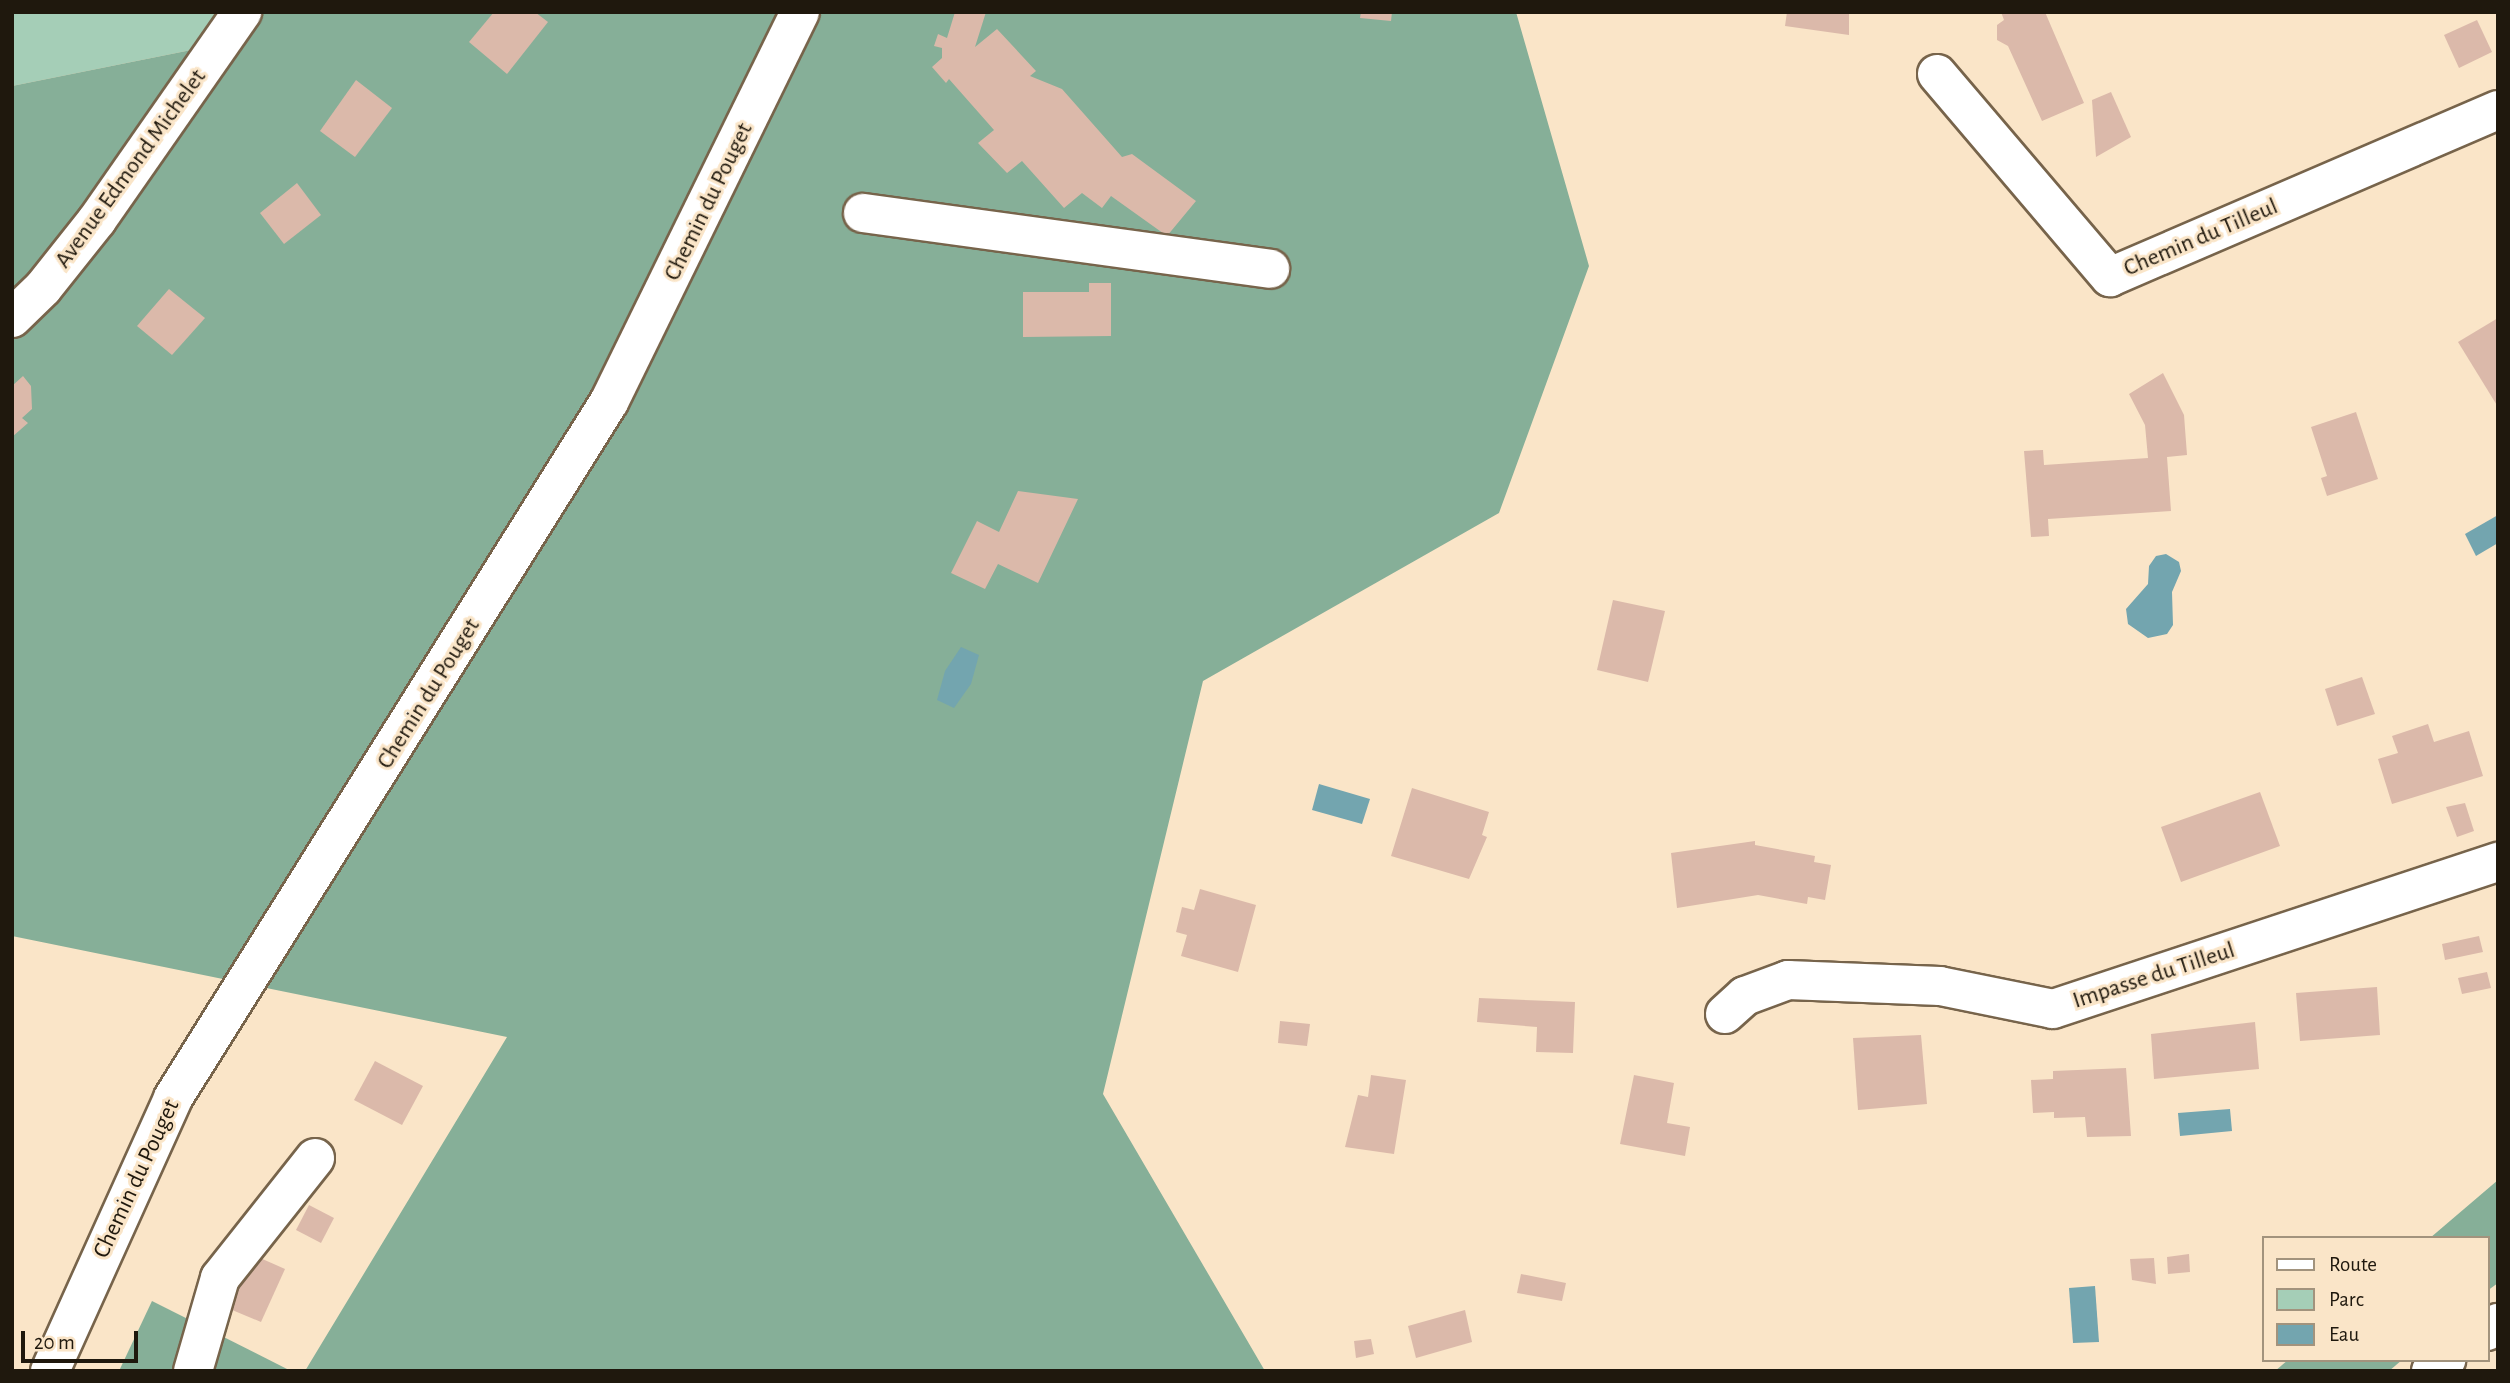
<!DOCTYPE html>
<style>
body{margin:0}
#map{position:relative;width:2510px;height:1383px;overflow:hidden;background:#fae5c8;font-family:"Alegreya Sans",sans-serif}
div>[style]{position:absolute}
.green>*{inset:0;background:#a5ceb7}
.forest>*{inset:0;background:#86af98}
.water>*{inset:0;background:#73a5af}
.building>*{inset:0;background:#dbb9aa}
.roads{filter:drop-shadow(2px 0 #77644b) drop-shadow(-2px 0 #77644b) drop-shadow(0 2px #77644b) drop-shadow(0 -2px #77644b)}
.minor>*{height:38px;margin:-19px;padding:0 19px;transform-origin:19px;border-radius:19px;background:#fff}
.major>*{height:38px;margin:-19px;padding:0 19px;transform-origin:19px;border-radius:19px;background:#fff}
span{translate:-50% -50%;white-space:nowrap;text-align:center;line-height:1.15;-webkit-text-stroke:6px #fae5c8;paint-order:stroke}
.street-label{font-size:24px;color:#1f180d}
.frame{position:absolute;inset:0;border:14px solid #1f180d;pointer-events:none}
.legend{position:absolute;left:2262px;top:1236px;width:228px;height:126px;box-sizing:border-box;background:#fae5c8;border:2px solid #a2937d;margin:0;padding:9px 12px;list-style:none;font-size:21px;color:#1f180d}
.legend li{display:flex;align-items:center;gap:14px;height:35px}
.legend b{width:35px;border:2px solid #a2937d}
.scale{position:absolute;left:21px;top:1331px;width:117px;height:32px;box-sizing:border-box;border:4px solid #1f180d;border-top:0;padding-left:9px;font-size:21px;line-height:24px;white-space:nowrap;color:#1f180d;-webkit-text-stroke:5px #fae5c8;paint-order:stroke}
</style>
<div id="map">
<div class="green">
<div style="clip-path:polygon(12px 12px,259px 12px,226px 43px,12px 86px)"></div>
</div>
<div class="forest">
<div style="clip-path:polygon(259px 12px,1516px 12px,1589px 266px,1499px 513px,1203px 681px,1103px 1094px,1265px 1371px,305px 1371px,507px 1037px,12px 936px,12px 86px,226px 43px)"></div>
<div style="clip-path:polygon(2498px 1180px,2498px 1283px,2487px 1291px,2487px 1238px,2430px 1238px)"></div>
<div style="clip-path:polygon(152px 1301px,291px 1371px,119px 1371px)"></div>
<div style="clip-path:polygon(2288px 1360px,2402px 1360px,2389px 1371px,2275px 1371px)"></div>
</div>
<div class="water">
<div style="clip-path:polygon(2498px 515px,2498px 543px,2476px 556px,2465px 534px)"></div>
<div style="clip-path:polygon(2166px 554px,2179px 562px,2181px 571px,2172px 592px,2173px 625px,2167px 634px,2148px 638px,2128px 624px,2126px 609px,2148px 584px,2149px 566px,2156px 556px)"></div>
<div style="clip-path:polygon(961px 647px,979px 655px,971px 684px,954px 708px,937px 700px,945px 671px)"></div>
<div style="clip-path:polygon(1319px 784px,1370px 799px,1362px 824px,1312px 810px)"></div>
<div style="clip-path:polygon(2230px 1109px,2232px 1131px,2180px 1136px,2178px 1113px)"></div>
<div style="clip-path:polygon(2095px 1286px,2099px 1342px,2073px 1343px,2069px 1288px)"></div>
</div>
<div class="building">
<div style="clip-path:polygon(494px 12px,535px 12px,548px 22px,507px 74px,469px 42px)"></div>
<div style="clip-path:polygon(955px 12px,986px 12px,975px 47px,997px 29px,1036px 71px,1030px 76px,1062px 89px,1122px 157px,1132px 154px,1196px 201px,1167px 236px,1111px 196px,1102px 208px,1082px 193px,1064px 208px,1022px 161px,1007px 173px,978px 143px,994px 130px,949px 79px,946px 83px,932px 67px,942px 58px,942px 48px,934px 46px,938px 34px,947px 38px)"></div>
<div style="clip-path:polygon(1361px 12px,1392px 12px,1391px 21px,1360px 18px)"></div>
<div style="clip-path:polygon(1787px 12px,1849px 12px,1849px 35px,1785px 26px)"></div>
<div style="clip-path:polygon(2001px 12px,2045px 12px,2084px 103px,2042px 121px,2008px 46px,1997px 40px,1997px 25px,2004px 20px)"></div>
<div style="clip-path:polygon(2477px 20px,2492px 52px,2459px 68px,2444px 35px)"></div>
<div style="clip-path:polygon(356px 80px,392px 108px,355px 157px,320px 131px)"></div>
<div style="clip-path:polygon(2111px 92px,2131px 137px,2096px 157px,2092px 100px)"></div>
<div style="clip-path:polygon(297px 183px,321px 215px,284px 244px,260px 213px)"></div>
<div style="clip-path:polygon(1089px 283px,1111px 283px,1111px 336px,1023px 337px,1023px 292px,1089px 292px)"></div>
<div style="clip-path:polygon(169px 289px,205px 318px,172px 355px,137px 326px)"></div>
<div style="clip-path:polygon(2498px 318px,2498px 407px,2458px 342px)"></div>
<div style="clip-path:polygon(2163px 373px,2184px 415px,2187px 455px,2167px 457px,2171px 511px,2048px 519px,2049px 536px,2031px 537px,2024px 451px,2043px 450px,2044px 465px,2148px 458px,2145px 425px,2129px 394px)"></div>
<div style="clip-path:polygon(23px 376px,31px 386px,32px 409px,22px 418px,28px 423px,12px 437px,12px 386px)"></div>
<div style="clip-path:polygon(2356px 412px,2378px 479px,2327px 496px,2321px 478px,2327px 476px,2311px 427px)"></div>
<div style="clip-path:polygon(1018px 491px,1078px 499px,1038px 583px,998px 564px,985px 589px,951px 573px,977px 521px,999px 532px)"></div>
<div style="clip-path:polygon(1613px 600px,1665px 611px,1648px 682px,1597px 670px)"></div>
<div style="clip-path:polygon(2362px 677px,2375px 714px,2337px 726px,2325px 689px)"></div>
<div style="clip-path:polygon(2428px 724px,2434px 742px,2469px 731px,2483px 776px,2392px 804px,2378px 759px,2398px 753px,2392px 736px)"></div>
<div style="clip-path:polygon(1412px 788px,1489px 812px,1482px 835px,1487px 837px,1469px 879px,1391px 856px)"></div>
<div style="clip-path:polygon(2260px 792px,2280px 846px,2181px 882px,2161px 827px)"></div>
<div style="clip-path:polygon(2465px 803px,2474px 831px,2457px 837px,2446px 807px)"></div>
<div style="clip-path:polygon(1755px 841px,1755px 845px,1815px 856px,1814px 862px,1831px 865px,1825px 900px,1808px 897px,1807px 904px,1758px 895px,1677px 908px,1671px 853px)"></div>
<div style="clip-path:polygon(1200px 889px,1256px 905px,1238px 972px,1181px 956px,1187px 935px,1176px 932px,1182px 907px,1194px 910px)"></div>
<div style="clip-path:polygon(2479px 936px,2483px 952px,2445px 960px,2442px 944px)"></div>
<div style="clip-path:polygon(2487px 972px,2491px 988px,2462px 994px,2458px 978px)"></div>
<div style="clip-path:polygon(2377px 987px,2380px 1035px,2300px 1041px,2296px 993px)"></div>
<div style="clip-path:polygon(1479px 998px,1575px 1002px,1573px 1053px,1536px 1052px,1537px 1027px,1477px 1022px)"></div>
<div style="clip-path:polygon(1280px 1021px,1310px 1024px,1307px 1046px,1278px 1043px)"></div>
<div style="clip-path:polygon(2255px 1022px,2259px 1069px,2154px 1079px,2151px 1034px)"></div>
<div style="clip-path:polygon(1921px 1035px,1927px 1104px,1858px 1110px,1853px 1038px)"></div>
<div style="clip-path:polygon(375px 1061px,423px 1086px,402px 1125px,354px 1100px)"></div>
<div style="clip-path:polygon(2126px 1068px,2131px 1136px,2087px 1137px,2085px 1117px,2054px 1118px,2054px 1112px,2033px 1113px,2031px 1080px,2053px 1079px,2053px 1071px)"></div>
<div style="clip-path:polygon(1371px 1075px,1406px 1080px,1394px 1154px,1345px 1147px,1358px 1095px,1368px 1097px)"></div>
<div style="clip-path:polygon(1634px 1075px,1674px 1083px,1667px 1123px,1690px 1127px,1685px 1156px,1620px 1144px)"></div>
<div style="clip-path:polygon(309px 1205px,334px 1218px,321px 1243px,296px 1230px)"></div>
<div style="clip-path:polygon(249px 1253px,285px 1269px,261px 1322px,225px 1307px)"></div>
<div style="clip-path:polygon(2189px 1254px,2190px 1272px,2168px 1274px,2167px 1257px)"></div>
<div style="clip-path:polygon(2154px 1258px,2156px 1284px,2132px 1280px,2130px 1259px)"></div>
<div style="clip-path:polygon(1521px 1274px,1566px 1283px,1562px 1301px,1517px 1293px)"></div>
<div style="clip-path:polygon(1465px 1310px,1472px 1342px,1416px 1358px,1408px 1326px)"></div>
<div style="clip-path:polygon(1371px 1339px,1374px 1354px,1356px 1358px,1354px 1341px)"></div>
</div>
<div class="roads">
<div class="minor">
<div style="left:1937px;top:74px;width:267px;rotate:49.6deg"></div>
<div style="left:2110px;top:277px;width:422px;rotate:-23.3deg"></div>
<div style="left:863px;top:213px;width:411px;rotate:7.8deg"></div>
<div style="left:1725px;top:1014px;width:27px;rotate:-42deg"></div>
<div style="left:1745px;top:996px;width:46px;rotate:-20.4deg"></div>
<div style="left:1788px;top:980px;width:152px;rotate:2.3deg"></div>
<div style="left:1940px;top:986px;width:115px;rotate:11.5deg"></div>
<div style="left:2053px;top:1009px;width:469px;rotate:-18.3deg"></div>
<div style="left:2487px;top:1331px;width:14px;rotate:-36deg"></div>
<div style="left:50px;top:1371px;width:299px;rotate:-65.7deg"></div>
<div style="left:173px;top:1098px;width:821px;rotate:-57.94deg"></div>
<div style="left:609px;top:402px;width:434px;rotate:-63.9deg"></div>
<div style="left:193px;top:1371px;width:97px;rotate:-73.8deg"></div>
<div style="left:220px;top:1278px;width:153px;rotate:-51.6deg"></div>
<div style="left:2431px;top:1371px;width:19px;rotate:-36deg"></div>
</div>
<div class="major">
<div style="left:12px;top:318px;width:43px;rotate:-44.1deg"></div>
<div style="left:43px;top:288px;width:87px;rotate:-51.5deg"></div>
<div style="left:97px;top:220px;width:254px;rotate:-55.1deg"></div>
</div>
</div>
<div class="street-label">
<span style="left:131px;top:169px;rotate:-54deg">Avenue Edmond Michelet</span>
<span style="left:709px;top:202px;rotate:-64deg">Chemin du Pouget</span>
<span style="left:2201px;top:238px;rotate:-23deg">Chemin du Tilleul</span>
<span style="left:429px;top:694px;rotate:-58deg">Chemin du Pouget</span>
<span style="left:2154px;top:976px;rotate:-18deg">Impasse du Tilleul</span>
<span style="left:137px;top:1179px;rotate:-65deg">Chemin du Pouget</span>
</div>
<div class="frame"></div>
<ul class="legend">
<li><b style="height:9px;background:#fff"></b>Route</li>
<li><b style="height:19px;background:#a5ceb7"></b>Parc</li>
<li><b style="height:19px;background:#73a5af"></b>Eau</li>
</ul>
<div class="scale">20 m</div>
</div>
